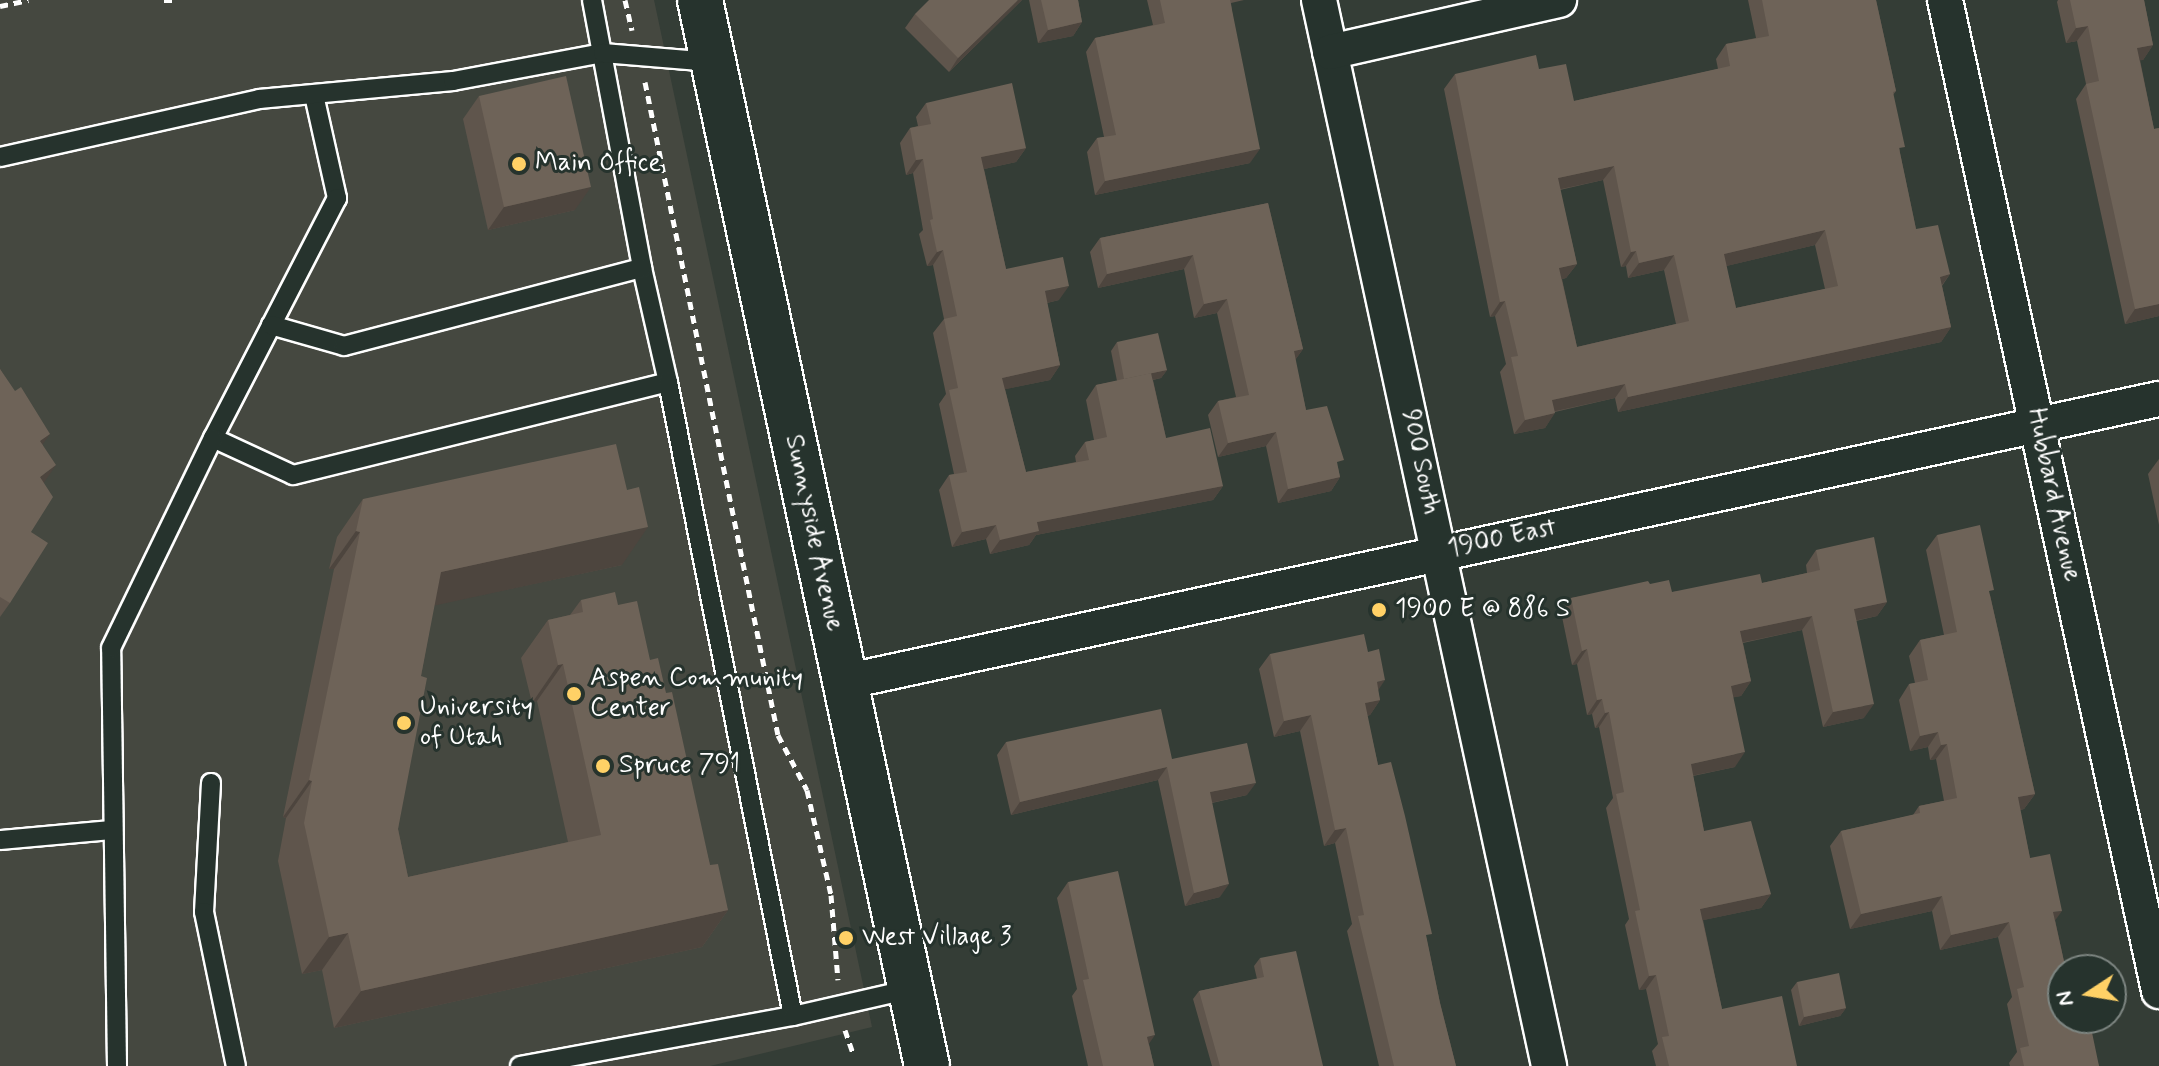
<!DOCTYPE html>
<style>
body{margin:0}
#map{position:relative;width:2159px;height:1066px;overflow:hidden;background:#343d36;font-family:Mynerve,sans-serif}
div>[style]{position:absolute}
.built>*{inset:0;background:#454840}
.path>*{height:5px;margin-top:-2.5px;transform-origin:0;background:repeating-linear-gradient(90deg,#fff 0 8px,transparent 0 14px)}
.roads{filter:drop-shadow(2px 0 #fff) drop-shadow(-2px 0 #fff) drop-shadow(0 2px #fff) drop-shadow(0 -2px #fff)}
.service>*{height:18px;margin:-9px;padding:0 9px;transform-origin:9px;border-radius:9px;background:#26332d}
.minor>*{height:34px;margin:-17px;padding:0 17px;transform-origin:17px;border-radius:17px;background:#26332d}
.secondary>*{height:44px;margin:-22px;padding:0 22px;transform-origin:22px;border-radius:22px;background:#26332d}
.wall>*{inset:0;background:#5f554c}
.shaded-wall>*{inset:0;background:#4d453e}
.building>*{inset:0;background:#6e6358}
.dots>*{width:22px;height:22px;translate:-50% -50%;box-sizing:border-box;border:4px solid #26332d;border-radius:50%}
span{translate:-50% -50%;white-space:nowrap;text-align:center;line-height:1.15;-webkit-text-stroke:6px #26332d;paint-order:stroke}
.poi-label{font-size:26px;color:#fff}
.left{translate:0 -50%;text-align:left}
.street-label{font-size:26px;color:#fff}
.north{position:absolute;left:2047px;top:954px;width:80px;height:80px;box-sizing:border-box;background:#26332d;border:2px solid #7d8581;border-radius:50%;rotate:258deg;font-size:22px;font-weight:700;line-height:32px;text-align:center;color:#fff}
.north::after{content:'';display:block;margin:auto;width:28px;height:36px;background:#ffd166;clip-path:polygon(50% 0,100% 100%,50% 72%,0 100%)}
</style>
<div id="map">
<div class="built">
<div style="clip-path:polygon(0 0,654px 0,872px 1027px,710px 1066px,0 1066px)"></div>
</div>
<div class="path">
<div style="left:164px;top:0;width:10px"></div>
<div style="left:625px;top:0;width:31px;rotate:77deg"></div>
<div style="left:0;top:6px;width:29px;rotate:-12deg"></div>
<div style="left:645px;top:82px;width:666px;rotate:78.49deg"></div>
<div style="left:778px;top:735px;width:62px;rotate:62.2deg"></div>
<div style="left:807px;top:790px;width:108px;rotate:77.1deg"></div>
<div style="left:831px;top:895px;width:85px;rotate:85.3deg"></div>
<div style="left:845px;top:1030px;width:24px;rotate:71deg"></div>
</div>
<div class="roads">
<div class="service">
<div style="left:592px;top:0;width:273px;rotate:79.4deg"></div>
<div style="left:642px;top:268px;width:117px;rotate:77.2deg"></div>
<div style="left:314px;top:95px;width:106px;rotate:77.4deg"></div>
<div style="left:337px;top:198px;width:270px;rotate:117.3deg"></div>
<div style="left:213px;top:438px;width:88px;rotate:24.8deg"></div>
<div style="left:293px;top:475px;width:386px;rotate:-13.9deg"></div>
<div style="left:668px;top:382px;width:646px;rotate:78.85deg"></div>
<div style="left:0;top:157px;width:265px;rotate:-12.6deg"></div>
<div style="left:259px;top:99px;width:195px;rotate:-5.3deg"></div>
<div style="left:453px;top:81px;width:153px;rotate:-10.6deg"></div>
<div style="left:603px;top:53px;width:109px;rotate:4.7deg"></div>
<div style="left:271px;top:325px;width:76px;rotate:16deg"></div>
<div style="left:344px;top:346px;width:308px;rotate:-14.7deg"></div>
<div style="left:211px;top:783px;width:129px;rotate:93.1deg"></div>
<div style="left:204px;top:912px;width:157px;rotate:78.3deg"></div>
<div style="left:0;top:840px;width:111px;rotate:-5.1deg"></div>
<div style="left:117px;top:1066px;width:418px;rotate:-90.8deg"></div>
<div style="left:111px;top:648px;width:233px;rotate:-64.1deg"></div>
<div style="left:520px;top:1066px;width:278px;rotate:-10.4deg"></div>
<div style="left:793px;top:1016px;width:121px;rotate:-12.9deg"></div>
</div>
<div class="minor">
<div style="left:1319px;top:0;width:1091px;rotate:77.82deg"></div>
<div style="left:1945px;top:0;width:1014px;rotate:77.81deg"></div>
<div style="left:1330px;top:52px;width:235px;rotate:-12.8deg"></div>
<div style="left:844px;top:682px;width:1345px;rotate:-12.15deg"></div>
</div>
<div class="secondary">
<div style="left:700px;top:0;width:1090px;rotate:77.98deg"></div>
</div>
</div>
<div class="wall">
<div style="clip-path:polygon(1022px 0,949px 72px,905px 28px,915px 14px)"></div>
<div style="clip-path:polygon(1029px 0,1078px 0,1082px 22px,1073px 36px,1038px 43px)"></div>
<div style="clip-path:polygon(1147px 0,1244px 0,1231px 3px,1250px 163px,1095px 195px,1087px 152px,1097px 138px,1104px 137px,1086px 52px,1095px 38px,1153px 25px)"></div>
<div style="clip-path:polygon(evenodd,1748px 0,1876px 0,1896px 91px,1893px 95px,1900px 153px,1916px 229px,1950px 274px,1942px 286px,1951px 327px,1941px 342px,1618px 412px,1615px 398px,1555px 412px,1545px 428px,1514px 434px,1500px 372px,1506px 364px,1495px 316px,1490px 317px,1444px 89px,1455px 74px,1539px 69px,1574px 101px,1718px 69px,1716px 59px,1726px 44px,1756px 38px,1748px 0,1603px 180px,1621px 267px,1626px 266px,1628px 278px,1664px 270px,1676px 324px,1577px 347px,1562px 279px,1566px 278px,1577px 264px,1560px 190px,1603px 180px,1748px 0,1815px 245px,1825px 289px,1736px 308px,1726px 266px,1815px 245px)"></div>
<div style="clip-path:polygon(2058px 0,2144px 0,2153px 45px,2143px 60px,2140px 60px,2154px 129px,2159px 128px,2159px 316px,2125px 324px,2076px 99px,2086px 84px,2077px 41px,2066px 43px,2057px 2px)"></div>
<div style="clip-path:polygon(479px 96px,575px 210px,488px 230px,463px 119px)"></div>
<div style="clip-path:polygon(926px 103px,1026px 148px,1016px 162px,984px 169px,1006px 269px,1059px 300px,1047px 303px,1060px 365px,1050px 380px,1005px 389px,1026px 472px,1076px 462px,1075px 456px,1085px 442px,1094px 440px,1086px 400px,1096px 385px,1117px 381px,1111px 351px,1117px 342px,1167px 370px,1161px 378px,1153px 380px,1166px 438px,1223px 486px,1213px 500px,1036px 535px,1029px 545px,990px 554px,986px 539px,952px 547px,939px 490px,949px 475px,954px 474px,939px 404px,946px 394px,933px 333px,944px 319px,933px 265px,927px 266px,919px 234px,923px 230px,913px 173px,906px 175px,900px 143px,910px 128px,918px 126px,916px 117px)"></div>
<div style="clip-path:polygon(1268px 203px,1303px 349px,1295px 360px,1306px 410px,1338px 468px,1340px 477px,1331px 491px,1278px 503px,1266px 446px,1218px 457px,1208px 415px,1218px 401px,1236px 397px,1217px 313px,1194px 318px,1184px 269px,1098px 288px,1090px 252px,1100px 238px)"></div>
<div style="clip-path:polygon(0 369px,43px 445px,44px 483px,10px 603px,0 617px)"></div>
<div style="clip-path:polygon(2159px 459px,2159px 525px,2148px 474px)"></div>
<div style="clip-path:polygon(363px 499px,622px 565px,434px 605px,421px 676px,398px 829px,408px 877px,568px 842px,537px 701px,532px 703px,521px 658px,548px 620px,570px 615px,581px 600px,618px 605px,650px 660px,666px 693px,710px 865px,728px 910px,702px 947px,334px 1028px,322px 970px,302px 974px,278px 861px,286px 818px,283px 817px,334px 569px,329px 569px,337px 537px)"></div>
<div style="clip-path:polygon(1937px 535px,1990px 595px,2035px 794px,2024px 809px,2020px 810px,2030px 858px,2055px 920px,2065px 966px,2099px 1066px,2010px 1066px,2009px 1063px,2017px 1052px,2007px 1004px,2012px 997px,1998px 937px,1940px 950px,1932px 911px,1850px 929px,1830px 846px,1841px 831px,1913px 815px,1919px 806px,1944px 801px,1936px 759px,1930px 760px,1928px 747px,1910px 751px,1899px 700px,1909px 684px,1915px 683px,1909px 656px,1920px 640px,1944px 635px,1926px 550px)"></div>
<div style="clip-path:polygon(1816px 550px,1887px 602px,1877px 616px,1856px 621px,1864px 718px,1823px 727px,1802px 630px,1743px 643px,1751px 681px,1741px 696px,1733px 697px,1735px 767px,1693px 776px,1704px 831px,1771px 894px,1761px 908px,1703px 920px,1722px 1009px,1797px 1066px,1656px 1066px,1652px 1051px,1658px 1044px,1646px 989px,1639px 990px,1625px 925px,1629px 919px,1606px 808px,1613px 798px,1599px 727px,1595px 728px,1592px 714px,1587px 715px,1577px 664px,1572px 665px,1561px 612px,1571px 598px,1650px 584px,1672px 592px,1762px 583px,1807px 573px,1806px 565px)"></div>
<div style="clip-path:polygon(1368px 652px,1380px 700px,1370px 715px,1367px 716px,1378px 765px,1427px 941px,1440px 1003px,1456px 1066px,1379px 1066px,1347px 931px,1352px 924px,1335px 843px,1324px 846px,1300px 731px,1274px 737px,1259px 669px,1270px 654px)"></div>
<div style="clip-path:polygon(1006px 742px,1172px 759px,1247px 795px,1212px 803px,1220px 897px,1185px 906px,1158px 780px,1011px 815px,997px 755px)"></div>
<div style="clip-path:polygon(1068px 882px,1149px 1044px,1154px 1066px,1088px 1066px,1072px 996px,1077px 989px,1057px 898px)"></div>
<div style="clip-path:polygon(1260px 958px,1323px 1066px,1212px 1066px,1193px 999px,1199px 991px,1257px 979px,1254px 966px)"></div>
<div style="clip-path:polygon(1797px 982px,1846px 1008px,1840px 1016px,1799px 1026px,1791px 990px)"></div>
</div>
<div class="shaded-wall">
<div style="clip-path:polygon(1018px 0,1022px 0,949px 72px,958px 58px)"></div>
<div style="clip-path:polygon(1082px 22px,1073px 36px,1038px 43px,1048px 30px)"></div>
<div style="clip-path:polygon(2088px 26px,2077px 41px,2066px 43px,2076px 28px)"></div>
<div style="clip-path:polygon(2153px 45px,2143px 60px,2126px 63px,2137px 48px)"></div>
<div style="clip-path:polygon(1026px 148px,1016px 162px,971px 172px,981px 157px)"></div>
<div style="clip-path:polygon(1260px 149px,1250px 163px,1095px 195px,1105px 181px)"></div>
<div style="clip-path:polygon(923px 159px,913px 173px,906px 175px,916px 160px)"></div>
<div style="clip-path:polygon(1614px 166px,1603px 180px,1547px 192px,1558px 178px)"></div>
<div style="clip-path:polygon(591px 187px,575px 210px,488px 230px,504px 207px)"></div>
<div style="clip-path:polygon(1825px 230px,1815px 245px,1714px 269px,1724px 254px)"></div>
<div style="clip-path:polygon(943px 250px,933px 265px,927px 266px,937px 252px)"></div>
<div style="clip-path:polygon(1636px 251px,1626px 266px,1621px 267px,1631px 252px)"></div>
<div style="clip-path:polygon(1193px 255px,1184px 269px,1098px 288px,1107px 274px)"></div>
<div style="clip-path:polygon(1674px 255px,1664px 270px,1628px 278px,1639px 263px)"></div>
<div style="clip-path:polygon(1577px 264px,1566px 278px,1549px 282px,1559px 268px)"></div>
<div style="clip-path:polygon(1950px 274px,1939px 289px,1940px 277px)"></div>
<div style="clip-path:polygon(1069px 286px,1059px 300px,1034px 306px,1045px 291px)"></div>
<div style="clip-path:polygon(1227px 299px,1217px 313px,1194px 318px,1204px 304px)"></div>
<div style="clip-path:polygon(1505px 301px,1495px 316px,1490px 317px,1500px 302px)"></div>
<div style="clip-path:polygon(2159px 304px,2159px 316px,2125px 324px,2135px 309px)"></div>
<div style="clip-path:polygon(1951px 327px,1941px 342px,1618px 412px,1628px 397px)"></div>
<div style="clip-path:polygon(1303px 349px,1293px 363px,1294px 351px)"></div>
<div style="clip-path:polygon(1060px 365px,1050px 380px,992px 392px,1002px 378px)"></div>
<div style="clip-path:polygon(1167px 370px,1161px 378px,1119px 387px,1124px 379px)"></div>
<div style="clip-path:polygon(1625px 384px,1615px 398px,1542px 414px,1552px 400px)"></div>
<div style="clip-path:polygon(1555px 413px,1545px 428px,1514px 434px,1525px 420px)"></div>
<div style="clip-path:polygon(1276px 432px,1266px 446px,1218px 457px,1228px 443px)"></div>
<div style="clip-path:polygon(50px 434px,24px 471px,40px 441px)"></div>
<div style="clip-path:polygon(56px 465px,30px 503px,40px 477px)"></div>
<div style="clip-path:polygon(1340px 477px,1331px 491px,1278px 503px,1288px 489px)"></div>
<div style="clip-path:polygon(1223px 486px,1213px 500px,1036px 535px,1029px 545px,990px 554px,1000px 540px,1037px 522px)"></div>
<div style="clip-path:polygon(996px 525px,986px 539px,952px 547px,962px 532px)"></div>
<div style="clip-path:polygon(648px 527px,622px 565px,414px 610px,441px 572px)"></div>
<div style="clip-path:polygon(356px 531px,360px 532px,334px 569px,329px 569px)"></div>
<div style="clip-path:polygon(1887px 602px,1877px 616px,1844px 623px,1854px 609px)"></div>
<div style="clip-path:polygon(1812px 616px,1802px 630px,1730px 645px,1740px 631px)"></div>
<div style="clip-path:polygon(1587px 649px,1577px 664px,1572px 665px,1582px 651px)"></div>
<div style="clip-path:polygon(563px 664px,537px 701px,532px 703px,558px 665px)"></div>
<div style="clip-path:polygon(1385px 680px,1375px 695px,1377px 682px)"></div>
<div style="clip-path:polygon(1751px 681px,1741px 696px,1721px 700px,1731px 686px)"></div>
<div style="clip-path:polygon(1602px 699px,1592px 714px,1587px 715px,1597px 700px)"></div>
<div style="clip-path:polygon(1380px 700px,1370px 715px,1354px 719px,1365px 703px)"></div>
<div style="clip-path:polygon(1874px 704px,1864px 718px,1823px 727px,1833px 712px)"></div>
<div style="clip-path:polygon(1609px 712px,1599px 727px,1595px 728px,1605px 713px)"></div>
<div style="clip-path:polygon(1311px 715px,1300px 731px,1274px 737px,1284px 721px)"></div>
<div style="clip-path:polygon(1938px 732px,1928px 747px,1910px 751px,1920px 736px)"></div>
<div style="clip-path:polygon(1947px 744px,1936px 759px,1930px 760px,1941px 745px)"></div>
<div style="clip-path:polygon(1745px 752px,1735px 767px,1681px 778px,1691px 764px)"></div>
<div style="clip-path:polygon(1167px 767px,1158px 780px,1011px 815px,1020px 802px)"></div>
<div style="clip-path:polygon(309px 780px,312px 781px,286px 818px,283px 817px)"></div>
<div style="clip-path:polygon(1256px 783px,1247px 795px,1201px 805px,1210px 792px)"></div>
<div style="clip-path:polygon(2035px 794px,2024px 809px,2007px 813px,2018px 797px)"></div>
<div style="clip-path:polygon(1346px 828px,1335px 843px,1324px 846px,1335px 830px)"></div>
<div style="clip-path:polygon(1229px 884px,1220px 897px,1185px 906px,1194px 893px)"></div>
<div style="clip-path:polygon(1771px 894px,1761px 908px,1690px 923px,1700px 909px)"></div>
<div style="clip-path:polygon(1942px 896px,1932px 911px,1850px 929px,1861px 914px)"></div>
<div style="clip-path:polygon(728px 910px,702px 947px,334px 1028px,361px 991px)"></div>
<div style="clip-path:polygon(2062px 911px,2051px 926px,2053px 912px)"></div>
<div style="clip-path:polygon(2009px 922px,1998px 937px,1940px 950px,1951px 935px)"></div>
<div style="clip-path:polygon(348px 933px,322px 970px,302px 974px,329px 937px)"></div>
<div style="clip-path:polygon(1656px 975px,1646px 989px,1639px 990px,1649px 976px)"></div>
<div style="clip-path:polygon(1846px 1008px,1840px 1016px,1799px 1026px,1804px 1017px)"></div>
<div style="clip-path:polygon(1155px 1035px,1144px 1051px,1147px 1037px)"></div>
</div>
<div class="building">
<div style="clip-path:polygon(929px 0,1018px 0,958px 58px,915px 14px)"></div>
<div style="clip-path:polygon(1041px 0,1078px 0,1082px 22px,1048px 30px)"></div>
<div style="clip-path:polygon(1160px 0,1230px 0,1260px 149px,1105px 181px,1097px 138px,1116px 135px,1095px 38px,1165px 23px)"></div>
<div style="clip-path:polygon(evenodd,1762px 0,1876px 0,1896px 91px,1893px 92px,1905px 147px,1899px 148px,1916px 229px,1938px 225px,1950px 274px,1940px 277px,1951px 327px,1628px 397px,1625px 384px,1552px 400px,1555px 413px,1525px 420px,1511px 357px,1518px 356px,1505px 301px,1500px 302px,1455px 74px,1536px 55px,1539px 69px,1566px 64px,1574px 101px,1730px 66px,1726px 44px,1769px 36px,1762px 0,1614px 166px,1631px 252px,1636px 251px,1639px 263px,1674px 255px,1689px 321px,1577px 347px,1559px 268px,1577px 264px,1558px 178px,1614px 166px,1762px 0,1825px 230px,1838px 286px,1736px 308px,1724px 254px,1825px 230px)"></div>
<div style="clip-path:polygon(2070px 0,2144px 0,2153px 45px,2137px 48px,2154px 129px,2159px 128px,2159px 304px,2135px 309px,2086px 84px,2099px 81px,2088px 26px,2076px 28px)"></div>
<div style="clip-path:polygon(566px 76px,591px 187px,504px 207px,479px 96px)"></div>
<div style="clip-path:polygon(1012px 83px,1026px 148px,981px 157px,1006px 269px,1063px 257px,1069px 286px,1045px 291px,1060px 365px,1002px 378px,1026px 472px,1089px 460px,1085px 442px,1107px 437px,1096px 385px,1151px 373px,1166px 438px,1210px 428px,1223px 486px,1037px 522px,1039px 531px,1000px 540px,996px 525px,962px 532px,949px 475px,967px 472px,949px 390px,958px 388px,944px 319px,957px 316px,943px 250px,937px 252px,930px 220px,933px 219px,923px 159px,916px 160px,910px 128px,931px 124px,926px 103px)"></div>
<div style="clip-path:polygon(1268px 203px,1303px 349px,1294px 351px,1306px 410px,1327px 406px,1344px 460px,1337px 462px,1340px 477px,1288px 489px,1276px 432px,1228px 443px,1218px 401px,1249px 395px,1227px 299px,1204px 304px,1193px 255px,1107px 274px,1100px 238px)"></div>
<div style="clip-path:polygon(1158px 333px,1167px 370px,1124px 379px,1117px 342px)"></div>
<div style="clip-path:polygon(0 369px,15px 391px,21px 387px,50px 434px,40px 441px,56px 465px,40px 477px,53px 497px,31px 532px,48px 543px,10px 603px,0 597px)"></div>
<div style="clip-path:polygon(616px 444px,627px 490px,639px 487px,648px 527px,441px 572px,421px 676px,427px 678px,398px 829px,408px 877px,601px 835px,563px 664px,558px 665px,548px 620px,583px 612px,581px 600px,615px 592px,618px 605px,637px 601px,650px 660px,658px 658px,666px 693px,672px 692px,710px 865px,718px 864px,728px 910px,361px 991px,348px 933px,329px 937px,304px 823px,312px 781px,309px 780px,360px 532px,356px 531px,363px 499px)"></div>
<div style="clip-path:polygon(1980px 525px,1994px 590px,1989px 591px,2035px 794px,2018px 797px,2030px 858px,2050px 854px,2062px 911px,2053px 912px,2065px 966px,2077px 964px,2079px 970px,2063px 970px,2063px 1018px,2089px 1018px,2099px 1066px,2024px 1066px,2020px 1048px,2029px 1046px,2017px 989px,2024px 987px,2009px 922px,1951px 935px,1942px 896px,1861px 914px,1841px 831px,1920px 813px,1919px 806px,1957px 798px,1947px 744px,1941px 745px,1938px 732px,1920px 736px,1909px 684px,1928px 680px,1920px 640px,1957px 632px,1937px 535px)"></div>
<div style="clip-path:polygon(1874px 537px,1887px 602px,1854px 609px,1874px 704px,1833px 712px,1812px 616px,1740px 631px,1751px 681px,1731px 686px,1745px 752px,1691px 764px,1704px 831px,1751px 821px,1771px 894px,1700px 909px,1722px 1009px,1782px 996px,1797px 1066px,1669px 1066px,1662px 1037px,1669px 1036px,1656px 975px,1649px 976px,1635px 911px,1640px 910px,1616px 794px,1624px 792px,1609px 712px,1605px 713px,1602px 699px,1597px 700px,1587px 649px,1582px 651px,1571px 598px,1648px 581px,1650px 584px,1669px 580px,1672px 592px,1760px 574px,1762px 583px,1820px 570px,1816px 550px)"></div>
<div style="clip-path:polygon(1364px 634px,1368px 652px,1379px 649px,1385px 680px,1377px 682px,1380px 700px,1365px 703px,1378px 765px,1391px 762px,1405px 816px,1432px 934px,1426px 935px,1440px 1003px,1456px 1066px,1394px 1066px,1358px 916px,1364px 915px,1346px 828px,1335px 830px,1311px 715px,1284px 721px,1270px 654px)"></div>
<div style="clip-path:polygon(1161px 709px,1172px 759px,1247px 743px,1256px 783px,1210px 792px,1229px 884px,1194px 893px,1167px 767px,1020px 802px,1006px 742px)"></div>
<div style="clip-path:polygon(1118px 871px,1155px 1035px,1147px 1037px,1154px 1066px,1103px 1066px,1083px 980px,1089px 979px,1068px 882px)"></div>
<div style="clip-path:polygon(1296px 951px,1323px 1066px,1220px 1066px,1199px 991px,1264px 977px,1260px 958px)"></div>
<div style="clip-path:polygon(1839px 973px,1846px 1008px,1804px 1017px,1797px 982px)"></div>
</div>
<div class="dots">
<div style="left:519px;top:164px;background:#ffd166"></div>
<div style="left:1379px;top:610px;background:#ffd166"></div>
<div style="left:574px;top:694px;background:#ffd166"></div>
<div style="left:404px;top:723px;background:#ffd166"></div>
<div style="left:603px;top:766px;background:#ffd166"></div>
<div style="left:846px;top:938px;background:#ffd166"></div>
</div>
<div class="poi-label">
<span class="left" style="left:535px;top:164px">Main Office</span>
<span class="left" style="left:1395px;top:610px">1900 E @ 886 S</span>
<span class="left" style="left:590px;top:694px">Aspen Community<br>Center</span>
<span class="left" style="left:420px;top:723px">University<br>of Utah</span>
<span class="left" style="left:619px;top:766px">Spruce 791</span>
<span class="left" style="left:862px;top:938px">West Village 3</span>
</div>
<div class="street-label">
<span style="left:1420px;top:462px;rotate:78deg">900 South</span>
<span style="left:2053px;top:495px;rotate:78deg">Hubbard Avenue</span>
<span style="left:813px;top:533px;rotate:78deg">Sunnyside Avenue</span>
<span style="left:1502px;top:539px;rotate:-12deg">1900 East</span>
</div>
<div class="north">N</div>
</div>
